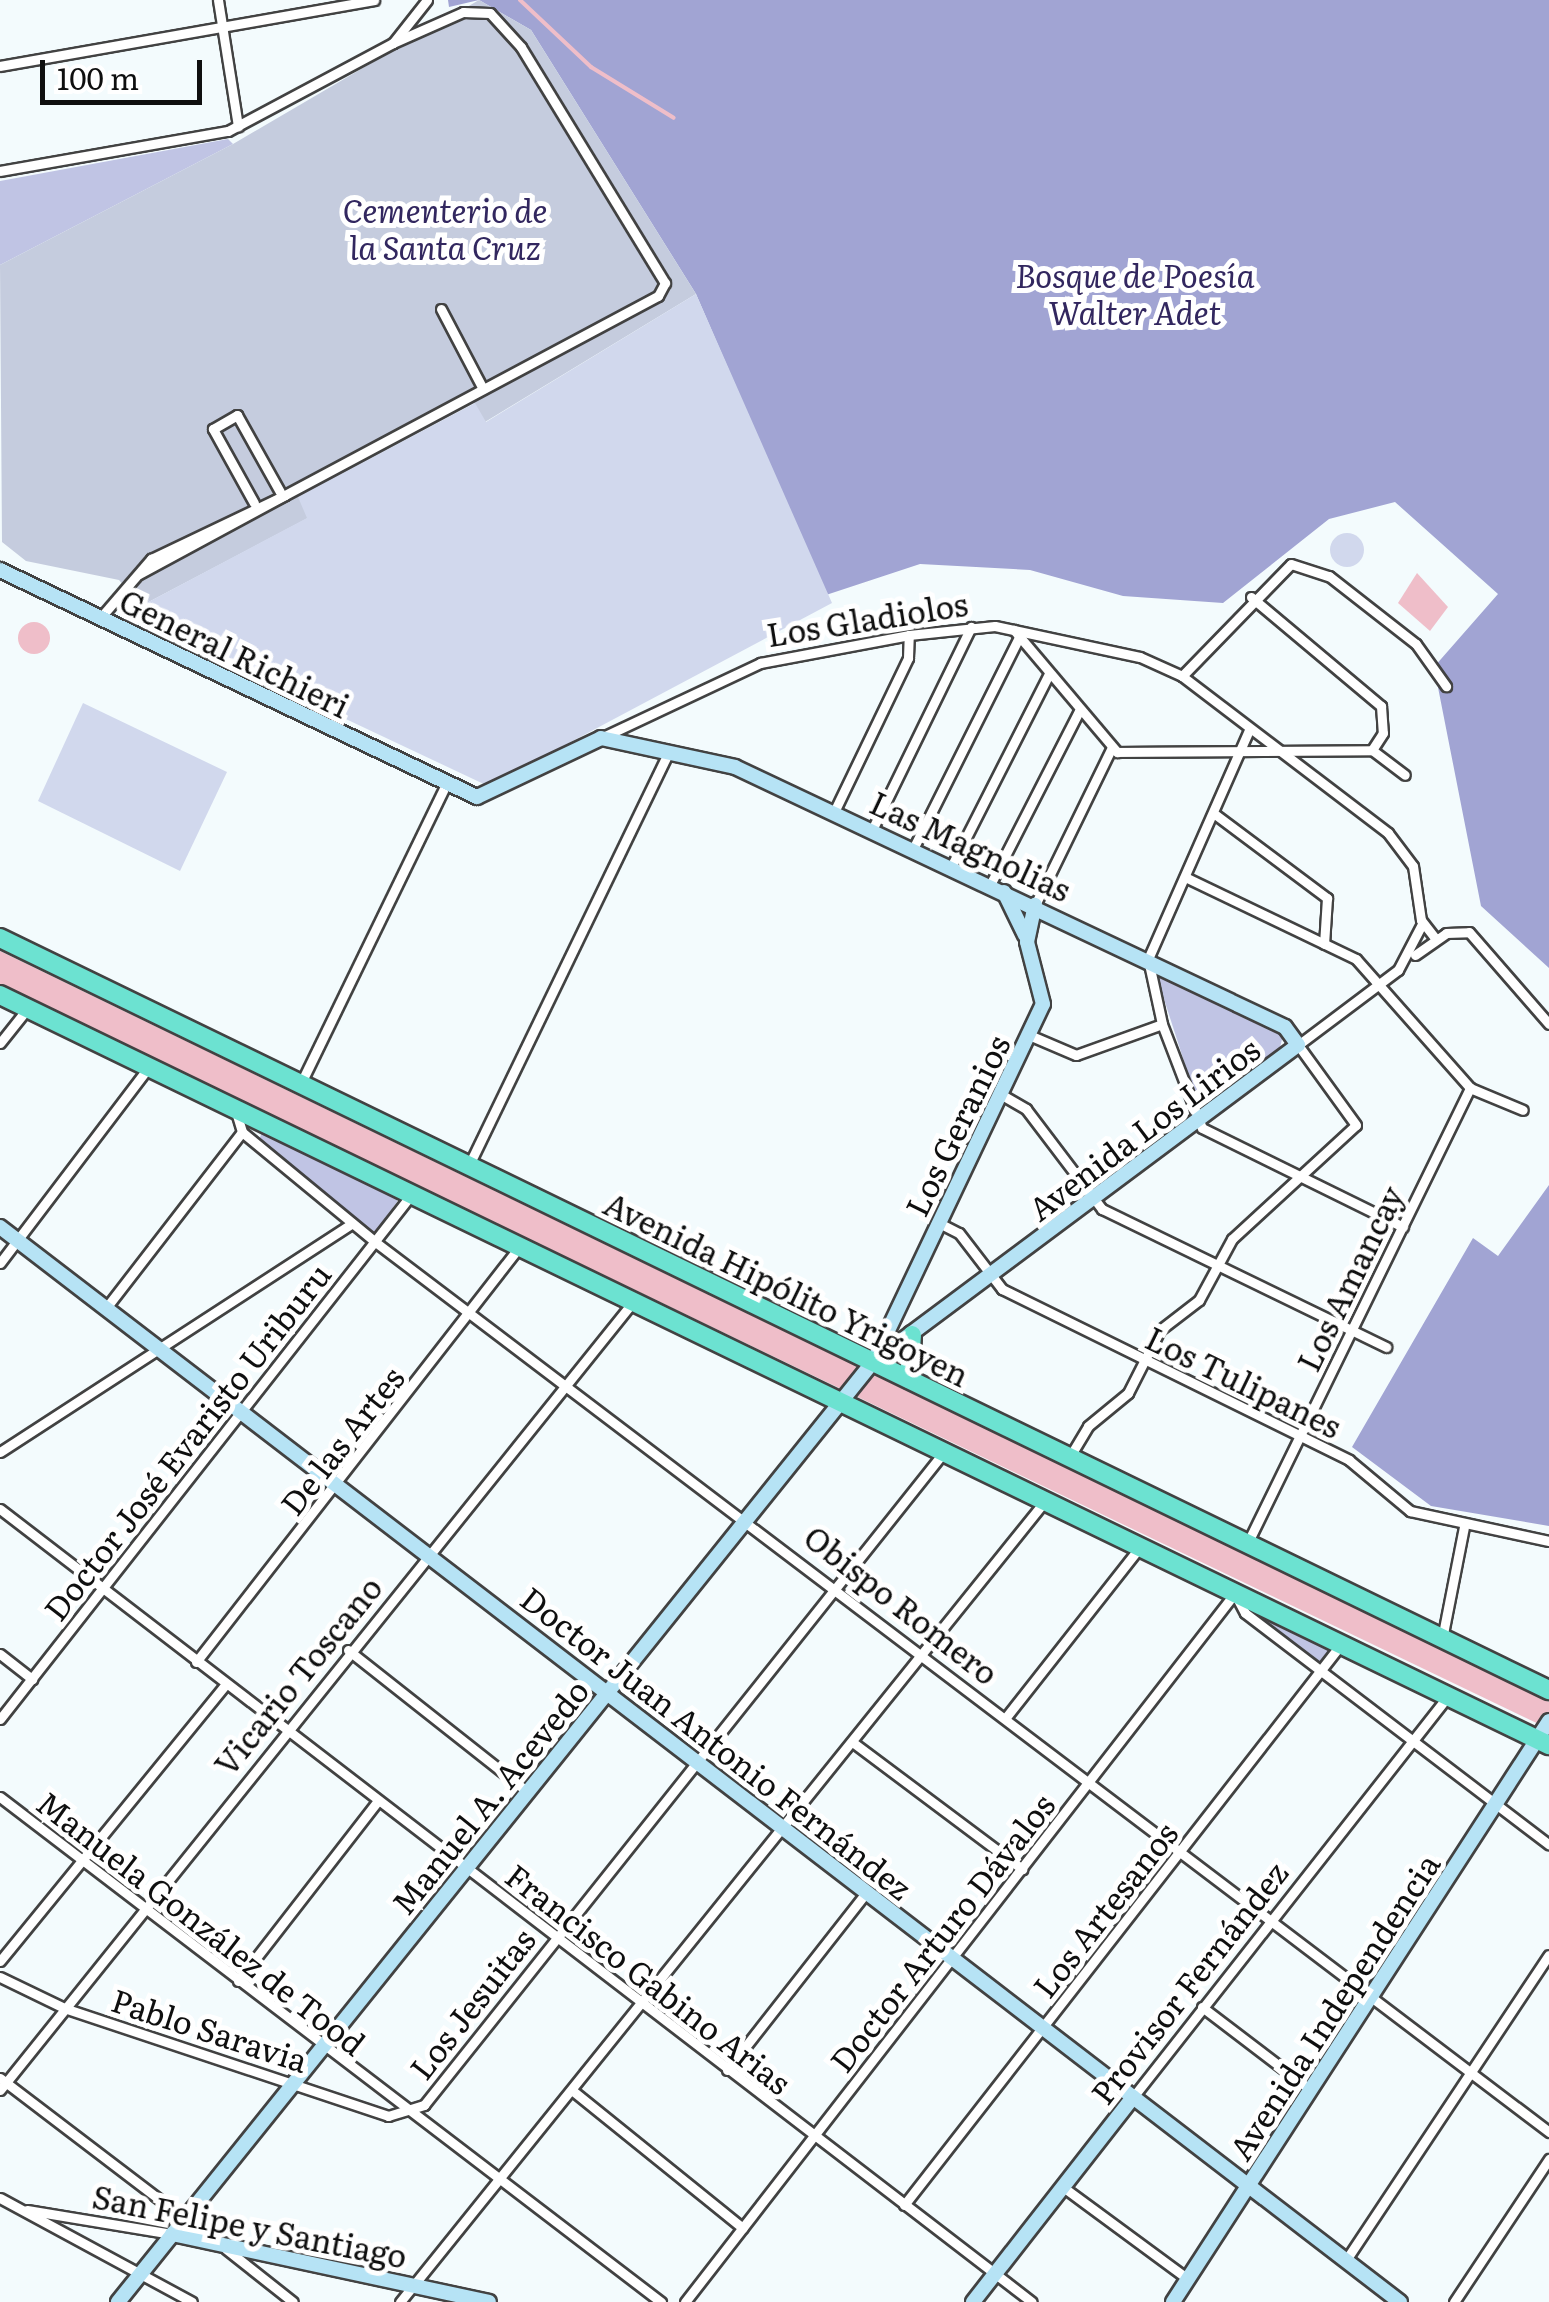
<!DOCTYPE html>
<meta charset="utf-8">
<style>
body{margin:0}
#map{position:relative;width:1549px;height:2302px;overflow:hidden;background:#f3fbfd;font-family:Literata,serif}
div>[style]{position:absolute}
.green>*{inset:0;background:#c0c4e4}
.forest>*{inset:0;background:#a1a4d3}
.cemetery>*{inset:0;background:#c5ccde}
.pitch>*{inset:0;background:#d1d8ed}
.round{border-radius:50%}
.water>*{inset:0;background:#efbec9}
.stream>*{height:4px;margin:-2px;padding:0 2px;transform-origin:2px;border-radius:2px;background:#efbec9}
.roads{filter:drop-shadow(2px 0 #424242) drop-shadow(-2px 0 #424242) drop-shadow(0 2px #424242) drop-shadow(0 -2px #424242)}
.street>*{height:9px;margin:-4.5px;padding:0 4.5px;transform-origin:4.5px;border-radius:4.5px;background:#fff}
.secondary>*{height:14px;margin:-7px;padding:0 7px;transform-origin:7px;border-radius:7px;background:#b6e3f5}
.highway>*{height:18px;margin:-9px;padding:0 9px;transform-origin:9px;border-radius:9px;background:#6ce2d1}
span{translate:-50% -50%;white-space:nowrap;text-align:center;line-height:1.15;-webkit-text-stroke:10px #fff;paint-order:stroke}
.park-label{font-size:32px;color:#32275f;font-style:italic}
.street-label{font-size:32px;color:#0f0f0f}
.scale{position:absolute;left:40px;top:60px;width:162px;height:45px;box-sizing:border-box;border:5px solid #0f0f0f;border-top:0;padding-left:12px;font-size:30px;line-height:35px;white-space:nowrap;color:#0f0f0f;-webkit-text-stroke:8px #fff;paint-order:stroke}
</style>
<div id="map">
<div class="green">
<div style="clip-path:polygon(228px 139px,233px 144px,0 265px,0 181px)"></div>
<div style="clip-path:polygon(1154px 968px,1283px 1035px,1279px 1052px,1200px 1111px)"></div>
<div style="clip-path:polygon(262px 1132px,397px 1193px,397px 1202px,373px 1235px,259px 1140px)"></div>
<div style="clip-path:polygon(1244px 1602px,1331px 1649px,1319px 1664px)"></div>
</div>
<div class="forest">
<div style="clip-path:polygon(448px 0,1549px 0,1549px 968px,1481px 906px,1434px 667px,1498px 594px,1395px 502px,1329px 519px,1223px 603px,1123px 596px,1030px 570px,920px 564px,826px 595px,696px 294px,531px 30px,479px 0,449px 7px)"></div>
<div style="clip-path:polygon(1549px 1185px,1549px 1526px,1431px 1506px,1352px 1447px,1473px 1238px,1498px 1256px)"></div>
</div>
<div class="cemetery">
<div style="clip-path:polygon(479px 0,531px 30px,696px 294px,485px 422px,474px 403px,299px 497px,308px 518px,141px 606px,119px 580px,26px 561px,2px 542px,0 265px,233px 144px)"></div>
</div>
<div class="pitch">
<div style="clip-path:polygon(696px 294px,832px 603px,488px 786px,142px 623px,141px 606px,307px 518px,298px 497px,475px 403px,486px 422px)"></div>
<div class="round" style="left:1330px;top:533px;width:34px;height:34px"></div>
<div style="clip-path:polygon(83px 703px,227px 772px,180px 871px,38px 801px)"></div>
</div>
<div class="water">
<div style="clip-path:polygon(1417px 573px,1448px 607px,1430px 631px,1398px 603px)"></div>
<div class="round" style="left:18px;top:622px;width:32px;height:32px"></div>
<div style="clip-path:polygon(0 951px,1549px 1702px,1549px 1729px,0 985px)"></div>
</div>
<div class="stream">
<div style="left:520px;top:0;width:98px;rotate:43.3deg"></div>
<div style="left:591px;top:67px;width:97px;rotate:31.6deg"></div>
</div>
<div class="roads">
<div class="street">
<div style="left:218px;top:0;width:128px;rotate:81deg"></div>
<div style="left:0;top:66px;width:380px;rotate:-10deg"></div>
<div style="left:0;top:171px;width:231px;rotate:-10deg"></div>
<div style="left:228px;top:131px;width:187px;rotate:-28.1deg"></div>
<div style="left:393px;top:43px;width:55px;rotate:-51.7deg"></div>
<div style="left:441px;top:309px;width:90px;rotate:62.3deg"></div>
<div style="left:285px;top:495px;width:423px;rotate:-28.1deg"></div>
<div style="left:658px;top:296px;width:15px;rotate:-62deg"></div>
<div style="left:665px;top:283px;width:276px;rotate:-121.4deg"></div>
<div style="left:521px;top:47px;width:46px;rotate:-132.4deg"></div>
<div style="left:490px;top:13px;width:27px;rotate:-178deg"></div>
<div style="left:463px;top:12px;width:77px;rotate:156.1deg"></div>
<div style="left:254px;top:503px;width:85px;rotate:-119deg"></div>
<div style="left:213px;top:429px;width:28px;rotate:-30deg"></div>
<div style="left:237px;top:415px;width:88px;rotate:60.8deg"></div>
<div style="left:1251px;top:597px;width:170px;rotate:40deg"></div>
<div style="left:1381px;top:706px;width:27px;rotate:86deg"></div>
<div style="left:1383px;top:733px;width:20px;rotate:123deg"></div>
<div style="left:101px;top:617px;width:77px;rotate:-49.2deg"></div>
<div style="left:151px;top:559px;width:148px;rotate:-25.5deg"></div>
<div style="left:285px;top:495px;width:166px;rotate:151.6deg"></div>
<div style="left:1014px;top:630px;width:160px;rotate:49.8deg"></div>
<div style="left:1117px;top:752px;width:255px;rotate:-0.4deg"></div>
<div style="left:1182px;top:676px;width:156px;rotate:-45.8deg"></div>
<div style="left:1291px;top:564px;width:40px;rotate:18deg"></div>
<div style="left:1329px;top:576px;width:110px;rotate:38deg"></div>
<div style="left:1416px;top:644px;width:52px;rotate:54.5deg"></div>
<div style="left:1249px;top:730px;width:250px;rotate:113.8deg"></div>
<div style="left:1148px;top:959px;width:66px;rotate:77.8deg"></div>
<div style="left:1162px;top:1024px;width:111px;rotate:69deg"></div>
<div style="left:1202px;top:1128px;width:224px;rotate:26.2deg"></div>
<div style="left:603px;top:737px;width:174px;rotate:-25.2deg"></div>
<div style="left:760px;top:663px;width:152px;rotate:-10.6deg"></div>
<div style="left:909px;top:635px;width:86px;rotate:-6deg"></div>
<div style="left:995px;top:626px;width:148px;rotate:12.1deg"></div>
<div style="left:1140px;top:657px;width:46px;rotate:24.3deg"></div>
<div style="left:1182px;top:676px;width:259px;rotate:37.3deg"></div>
<div style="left:1388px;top:833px;width:41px;rotate:52.9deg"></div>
<div style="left:1413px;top:866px;width:55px;rotate:81.6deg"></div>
<div style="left:1421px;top:920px;width:24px;rotate:52deg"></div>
<div style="left:1372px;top:750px;width:41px;rotate:37.1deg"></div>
<div style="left:834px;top:812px;width:171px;rotate:-64.3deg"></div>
<div style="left:908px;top:658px;width:23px;rotate:-88deg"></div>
<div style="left:1216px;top:815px;width:139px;rotate:36.8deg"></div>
<div style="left:1327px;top:898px;width:46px;rotate:93.7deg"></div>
<div style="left:872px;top:830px;width:226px;rotate:-64deg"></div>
<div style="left:913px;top:849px;width:235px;rotate:-63.4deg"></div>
<div style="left:951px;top:867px;width:216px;rotate:-63.1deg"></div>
<div style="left:1187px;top:878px;width:187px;rotate:25.6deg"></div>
<div style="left:1356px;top:959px;width:172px;rotate:48.5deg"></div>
<div style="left:1470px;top:1088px;width:57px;rotate:22.5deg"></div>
<div style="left:990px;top:885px;width:195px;rotate:-62.9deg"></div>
<div style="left:1035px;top:905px;width:174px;rotate:-64deg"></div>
<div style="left:1415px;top:955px;width:38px;rotate:-35deg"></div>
<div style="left:1446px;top:933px;width:23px;rotate:-2deg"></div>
<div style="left:1469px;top:932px;width:122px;rotate:49deg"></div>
<div style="left:1029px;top:1035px;width:51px;rotate:23.1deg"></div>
<div style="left:1076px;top:1055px;width:91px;rotate:-19.8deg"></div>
<div style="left:0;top:1043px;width:43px;rotate:-51.5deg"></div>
<div style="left:301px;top:1083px;width:332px;rotate:-64.1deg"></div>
<div style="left:1002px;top:1095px;width:28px;rotate:30deg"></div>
<div style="left:1026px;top:1109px;width:126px;rotate:52.8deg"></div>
<div style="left:1102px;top:1209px;width:316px;rotate:25.9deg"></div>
<div style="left:236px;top:1112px;width:21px;rotate:73deg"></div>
<div style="left:242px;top:1132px;width:171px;rotate:39.5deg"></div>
<div style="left:374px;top:1241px;width:1475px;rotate:37.17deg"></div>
<div style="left:469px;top:1165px;width:459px;rotate:-64.2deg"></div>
<div style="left:939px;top:1223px;width:22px;rotate:27deg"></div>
<div style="left:959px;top:1233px;width:71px;rotate:52.5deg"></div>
<div style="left:1002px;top:1289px;width:387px;rotate:26.2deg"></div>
<div style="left:1349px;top:1460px;width:80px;rotate:39.9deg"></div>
<div style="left:1410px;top:1511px;width:142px;rotate:12.2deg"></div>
<div style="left:0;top:1263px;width:246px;rotate:-52.8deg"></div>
<div style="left:106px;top:1308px;width:222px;rotate:-52.3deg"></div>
<div style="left:0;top:1452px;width:420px;rotate:-33deg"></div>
<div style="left:1069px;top:1458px;width:37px;rotate:-59deg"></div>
<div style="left:1088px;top:1426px;width:52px;rotate:-39.5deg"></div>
<div style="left:1128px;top:1393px;width:71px;rotate:-63.1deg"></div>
<div style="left:1160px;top:1330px;width:49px;rotate:-37.6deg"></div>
<div style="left:1199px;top:1300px;width:69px;rotate:-61.6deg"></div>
<div style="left:1232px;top:1239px;width:168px;rotate:-42.6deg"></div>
<div style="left:1356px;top:1125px;width:99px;rotate:-125.9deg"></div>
<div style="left:1298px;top:1045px;width:125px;rotate:-36.9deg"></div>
<div style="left:1398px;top:970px;width:50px;rotate:-62.4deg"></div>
<div style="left:0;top:1509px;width:1301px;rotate:37.54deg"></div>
<div style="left:1247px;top:1544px;width:508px;rotate:-63.94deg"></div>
<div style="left:1236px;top:1596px;width:19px;rotate:62deg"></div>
<div style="left:1245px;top:1613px;width:382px;rotate:37.3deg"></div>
<div style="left:1442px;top:1639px;width:114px;rotate:-78.9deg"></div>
<div style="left:348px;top:1650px;width:229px;rotate:38.3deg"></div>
<div style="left:0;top:1654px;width:41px;rotate:38deg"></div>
<div style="left:196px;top:1662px;width:527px;rotate:-52.09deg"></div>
<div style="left:1007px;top:1716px;width:214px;rotate:-51.8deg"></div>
<div style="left:0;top:1719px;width:666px;rotate:-51.89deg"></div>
<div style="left:855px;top:1744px;width:209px;rotate:36.8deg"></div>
<div style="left:0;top:1797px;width:832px;rotate:37.38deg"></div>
<div style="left:0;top:1961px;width:356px;rotate:-50.8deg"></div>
<div style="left:0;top:1977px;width:71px;rotate:25.8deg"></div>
<div style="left:64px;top:2008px;width:342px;rotate:18.4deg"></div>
<div style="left:388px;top:2116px;width:38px;rotate:-17deg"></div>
<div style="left:424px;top:2105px;width:835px;rotate:-51.47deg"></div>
<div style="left:238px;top:1981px;width:227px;rotate:-52.2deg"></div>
<div style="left:1202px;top:2007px;width:137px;rotate:37.3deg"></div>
<div style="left:727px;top:2070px;width:225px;rotate:-51.9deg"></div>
<div style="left:0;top:2078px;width:231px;rotate:37.3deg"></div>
<div style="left:0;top:2090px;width:1011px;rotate:-51.23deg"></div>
<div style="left:573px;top:2091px;width:218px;rotate:38.9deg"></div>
<div style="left:1133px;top:2097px;width:510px;rotate:-51.85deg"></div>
<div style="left:1063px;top:2187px;width:155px;rotate:36.4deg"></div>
<div style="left:0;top:2198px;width:218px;rotate:28.4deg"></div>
<div style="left:904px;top:2205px;width:713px;rotate:-52.07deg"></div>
<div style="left:27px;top:2210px;width:147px;rotate:9.4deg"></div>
<div style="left:226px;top:2249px;width:85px;rotate:38.3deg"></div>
<div style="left:1346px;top:2260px;width:366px;rotate:-56.4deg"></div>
<div style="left:400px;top:2302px;width:1028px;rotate:-51.16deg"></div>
<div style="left:685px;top:2302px;width:897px;rotate:-52.2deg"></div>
<div style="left:1454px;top:2302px;width:172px;rotate:-56.4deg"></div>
</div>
<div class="secondary">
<div style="left:0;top:570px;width:528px;rotate:25.45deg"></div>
<div style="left:477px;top:797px;width:137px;rotate:-25.4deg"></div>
<div style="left:601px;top:738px;width:137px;rotate:12.2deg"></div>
<div style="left:735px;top:767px;width:608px;rotate:25.3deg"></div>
<div style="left:1285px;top:1027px;width:22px;rotate:54deg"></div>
<div style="left:1298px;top:1045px;width:530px;rotate:143.28deg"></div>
<div style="left:1004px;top:892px;width:48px;rotate:64deg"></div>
<div style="left:0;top:1227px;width:1765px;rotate:37.52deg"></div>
<div style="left:184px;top:2218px;width:39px;rotate:36deg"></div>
<div style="left:172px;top:2234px;width:324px;rotate:12.1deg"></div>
<div style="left:118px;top:2302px;width:1206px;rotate:-51.23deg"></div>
<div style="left:873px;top:1362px;width:396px;rotate:-64.6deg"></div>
<div style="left:1043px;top:1004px;width:64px;rotate:-104.5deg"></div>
<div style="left:1027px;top:942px;width:38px;rotate:-78deg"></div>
<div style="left:973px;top:2302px;width:260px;rotate:-52deg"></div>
<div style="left:1173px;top:2302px;width:692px;rotate:-57.09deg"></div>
</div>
<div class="highway">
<div style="left:0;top:938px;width:1722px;rotate:25.9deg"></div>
<div style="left:0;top:995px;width:1721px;rotate:25.84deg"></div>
<div style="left:909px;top:1379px;width:44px;rotate:-86.1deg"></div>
</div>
</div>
<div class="park-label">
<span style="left:445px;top:228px">Cementerio de<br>la Santa Cruz</span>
<span style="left:1135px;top:293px">Bosque de Poesía<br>Walter Adet</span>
</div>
<div class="street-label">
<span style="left:867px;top:618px;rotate:-9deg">Los Gladiolos</span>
<span style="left:235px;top:652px;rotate:26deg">General Richieri</span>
<span style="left:971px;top:845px;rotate:25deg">Las Magnolias</span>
<span style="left:956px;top:1125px;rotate:-64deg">Los Geranios</span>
<span style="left:1143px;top:1128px;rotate:-37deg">Avenida Los Lirios</span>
<span style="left:1349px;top:1278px;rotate:-64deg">Los Amancay</span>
<span style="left:787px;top:1288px;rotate:26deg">Avenida Hipólito Yrigoyen</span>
<span style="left:1244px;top:1381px;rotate:26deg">Los Tulipanes</span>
<span style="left:341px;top:1440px;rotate:-52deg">De las Artes</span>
<span style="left:186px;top:1441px;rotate:-52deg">Doctor José Evaristo Uriburu</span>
<span style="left:902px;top:1604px;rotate:38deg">Obispo Romero</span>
<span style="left:297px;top:1675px;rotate:-51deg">Vicario Toscano</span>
<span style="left:717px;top:1742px;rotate:38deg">Doctor Juan Antonio Fernández</span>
<span style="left:489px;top:1796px;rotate:-51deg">Manuel A. Acevedo</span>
<span style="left:1104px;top:1909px;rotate:-52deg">Los Artesanos</span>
<span style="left:202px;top:1922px;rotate:38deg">Manuela González de Tood</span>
<span style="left:941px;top:1932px;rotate:-52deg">Doctor Arturo Dávalos</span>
<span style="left:649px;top:1978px;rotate:38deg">Francisco Gabino Arias</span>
<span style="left:1188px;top:1982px;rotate:-52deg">Provisor Fernández</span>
<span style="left:471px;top:2003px;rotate:-52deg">Los Jesuitas</span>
<span style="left:1333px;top:2006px;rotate:-57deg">Avenida Independencia</span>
<span style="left:210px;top:2029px;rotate:18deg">Pablo Saravia</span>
<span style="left:250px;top:2225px;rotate:11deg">San Felipe y Santiago</span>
</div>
<div class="scale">100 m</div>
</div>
